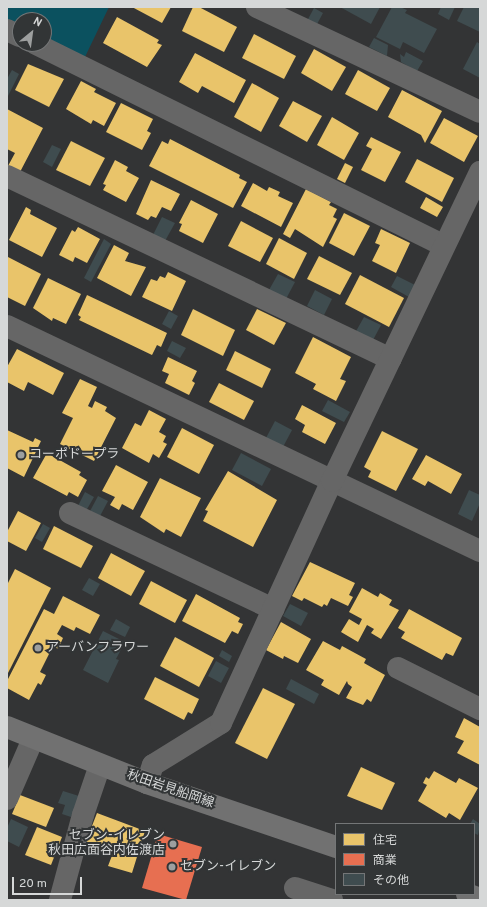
<!DOCTYPE html>
<meta charset="utf-8">
<style>
body{margin:0}
#map{position:relative;width:487px;height:907px;overflow:hidden;background:#333435;font-family:Overpass,"Noto Sans JP",sans-serif}
div>[style]{position:absolute}
.green>*{inset:0;background:#0b515f}
.homes>*{inset:0;background:#e9c46a}
.shops>*{inset:0;background:#e76f51}
.building>*{inset:0;background:#3f4c4f}
.minor>*{height:22px;margin:-11px;padding:0 11px;transform-origin:11px;border-radius:11px;background:#666}
.primary>*{height:22px;margin:-11px;padding:0 11px;transform-origin:11px;border-radius:11px;background:#717171}
.dots>*{width:11px;height:11px;translate:-50% -50%;box-sizing:border-box;border:2px solid #323536;border-radius:50%}
span{translate:-50% -50%;white-space:nowrap;text-align:center;line-height:1.15;-webkit-text-stroke:4px #323536;paint-order:stroke}
.poi-label{font-size:13px;color:#d6d8d8}
.left{translate:0 -50%;text-align:left}
.right{translate:-100% -50%;text-align:right}
.street-label{font-size:13px;color:#d6d8d8}
.frame{position:absolute;inset:0;border:8px solid #d6d8d8;pointer-events:none}
.legend{position:absolute;left:335px;top:823px;width:140px;height:72px;box-sizing:border-box;background:#323536;border:1px solid #747677;margin:0;padding:5px 7px;list-style:none;font-size:12px;color:#d6d8d8}
.legend li{display:flex;align-items:center;gap:8px;height:20px}
.legend b{width:20px;border:1px solid #747677}
.north{position:absolute;left:12px;top:12px;width:40px;height:40px;box-sizing:border-box;background:#323536;border:1px solid #747677;border-radius:50%;rotate:29deg;font-size:11px;font-weight:700;line-height:16px;text-align:center;color:#d6d8d8}
.north::after{content:'';display:block;margin:auto;width:14px;height:18px;background:#9d9f9f;clip-path:polygon(50% 0,100% 100%,50% 72%,0 100%)}
.scale{position:absolute;left:12px;top:877px;width:70px;height:18px;box-sizing:border-box;border:2px solid #d6d8d8;border-top:0;padding-left:5px;font-size:12px;line-height:14px;white-space:nowrap;color:#d6d8d8;-webkit-text-stroke:3px #323536;paint-order:stroke}
</style>
<div id="map">
<div class="green">
<div style="clip-path:polygon(7px 7px,109px 7px,84px 59px,44px 39px,44px 20px,20px 20px,20px 27px,7px 21px)"></div>
</div>
<div class="homes">
<div style="clip-path:polygon(132px 7px,171px 7px,162px 23px)"></div>
<div style="clip-path:polygon(193px 7px,199px 7px,237px 27px,224px 52px,182px 31px)"></div>
<div style="clip-path:polygon(117px 17px,159px 40px,157px 43px,162px 45px,147px 67px,103px 43px)"></div>
<div style="clip-path:polygon(254px 34px,296px 56px,284px 79px,242px 58px)"></div>
<div style="clip-path:polygon(314px 49px,346px 67px,332px 91px,301px 73px)"></div>
<div style="clip-path:polygon(195px 53px,246px 80px,234px 103px,202px 86px,198px 93px,179px 82px)"></div>
<div style="clip-path:polygon(28px 64px,64px 79px,49px 107px,15px 90px)"></div>
<div style="clip-path:polygon(358px 70px,390px 88px,377px 111px,345px 94px)"></div>
<div style="clip-path:polygon(81px 81px,96px 89px,94px 92px,116px 103px,104px 126px,93px 120px,91px 124px,66px 109px)"></div>
<div style="clip-path:polygon(252px 83px,279px 98px,261px 132px,234px 117px)"></div>
<div style="clip-path:polygon(402px 90px,442px 111px,425px 143px,421px 135px,388px 117px)"></div>
<div style="clip-path:polygon(293px 101px,322px 116px,307px 142px,279px 126px)"></div>
<div style="clip-path:polygon(121px 103px,153px 119px,147px 131px,151px 133px,142px 150px,106px 132px)"></div>
<div style="clip-path:polygon(7px 109px,43px 128px,20px 172px,8px 166px,15px 153px,7px 149px)"></div>
<div style="clip-path:polygon(332px 117px,359px 133px,344px 160px,317px 145px)"></div>
<div style="clip-path:polygon(444px 118px,478px 136px,464px 162px,430px 143px)"></div>
<div style="clip-path:polygon(371px 137px,401px 152px,385px 182px,361px 170px,372px 149px,366px 146px)"></div>
<div style="clip-path:polygon(170px 139px,240px 175px,239px 178px,247px 182px,233px 208px,149px 166px,162px 141px,168px 144px)"></div>
<div style="clip-path:polygon(71px 141px,105px 158px,90px 186px,56px 170px)"></div>
<div style="clip-path:polygon(417px 159px,454px 178px,442px 202px,405px 182px)"></div>
<div style="clip-path:polygon(115px 160px,128px 167px,126px 171px,139px 178px,126px 202px,103px 190px,106px 185px,103px 184px)"></div>
<div style="clip-path:polygon(345px 163px,353px 167px,345px 183px,337px 179px)"></div>
<div style="clip-path:polygon(151px 180px,180px 194px,171px 211px,162px 207px,156px 218px,151px 216px,148px 220px,136px 214px)"></div>
<div style="clip-path:polygon(253px 183px,267px 191px,269px 187px,280px 192px,278px 196px,293px 203px,281px 227px,241px 206px)"></div>
<div style="clip-path:polygon(306px 189px,331px 202px,329px 205px,337px 209px,333px 217px,337px 219px,323px 247px,295px 229px,290px 238px,283px 234px)"></div>
<div style="clip-path:polygon(426px 197px,443px 207px,437px 217px,420px 208px)"></div>
<div style="clip-path:polygon(191px 200px,218px 214px,203px 243px,179px 231px,182px 224px,179px 223px)"></div>
<div style="clip-path:polygon(26px 207px,31px 210px,30px 214px,57px 228px,42px 257px,9px 240px)"></div>
<div style="clip-path:polygon(344px 213px,370px 226px,354px 256px,329px 243px)"></div>
<div style="clip-path:polygon(241px 221px,273px 238px,260px 262px,228px 246px)"></div>
<div style="clip-path:polygon(78px 227px,100px 239px,87px 263px,75px 257px,73px 262px,59px 255px,72px 230px,75px 232px)"></div>
<div style="clip-path:polygon(381px 229px,410px 243px,396px 273px,372px 261px,380px 245px,375px 243px)"></div>
<div style="clip-path:polygon(279px 238px,307px 253px,294px 279px,266px 264px)"></div>
<div style="clip-path:polygon(114px 245px,129px 253px,125px 261px,146px 267px,131px 296px,97px 278px)"></div>
<div style="clip-path:polygon(319px 256px,352px 273px,340px 295px,307px 279px)"></div>
<div style="clip-path:polygon(8px 257px,41px 274px,25px 306px,7px 297px)"></div>
<div style="clip-path:polygon(168px 272px,186px 281px,172px 311px,142px 297px,151px 279px,157px 281px,160px 276px,165px 278px)"></div>
<div style="clip-path:polygon(360px 275px,404px 298px,389px 327px,345px 304px)"></div>
<div style="clip-path:polygon(48px 278px,81px 294px,66px 324px,53px 318px,52px 321px,33px 308px)"></div>
<div style="clip-path:polygon(87px 295px,167px 333px,161px 347px,157px 345px,152px 355px,79px 320px,81px 317px,78px 315px)"></div>
<div style="clip-path:polygon(193px 309px,235px 330px,223px 356px,181px 335px)"></div>
<div style="clip-path:polygon(257px 309px,286px 323px,274px 345px,246px 330px)"></div>
<div style="clip-path:polygon(313px 337px,351px 357px,340px 379px,346px 381px,336px 401px,313px 389px,316px 384px,295px 373px)"></div>
<div style="clip-path:polygon(17px 349px,64px 373px,53px 395px,28px 382px,24px 391px,7px 382px,7px 367px)"></div>
<div style="clip-path:polygon(235px 351px,271px 369px,262px 388px,226px 370px)"></div>
<div style="clip-path:polygon(168px 357px,197px 371px,192px 381px,195px 383px,189px 395px,165px 383px,169px 374px,162px 371px)"></div>
<div style="clip-path:polygon(80px 379px,97px 387px,88px 406px,92px 408px,95px 401px,107px 407px,105px 411px,116px 418px,94px 461px,60px 444px,73px 418px,62px 413px)"></div>
<div style="clip-path:polygon(219px 383px,254px 401px,244px 420px,209px 402px)"></div>
<div style="clip-path:polygon(302px 405px,336px 423px,325px 444px,302px 432px,305px 425px,295px 419px)"></div>
<div style="clip-path:polygon(149px 410px,166px 419px,159px 432px,166px 436px,163px 442px,167px 444px,159px 458px,153px 454px,149px 463px,122px 448px,135px 423px,141px 426px)"></div>
<div style="clip-path:polygon(182px 428px,214px 445px,199px 474px,167px 457px)"></div>
<div style="clip-path:polygon(7px 430px,33px 442px,35px 438px,41px 441px,24px 477px,7px 468px)"></div>
<div style="clip-path:polygon(382px 431px,418px 449px,396px 491px,368px 477px,371px 471px,364px 467px)"></div>
<div style="clip-path:polygon(47px 453px,81px 472px,79px 475px,87px 480px,78px 497px,69px 492px,67px 496px,33px 478px)"></div>
<div style="clip-path:polygon(426px 455px,462px 474px,451px 494px,428px 481px,425px 486px,412px 479px)"></div>
<div style="clip-path:polygon(116px 465px,148px 482px,133px 510px,122px 504px,119px 510px,110px 505px,115px 497px,102px 491px)"></div>
<div style="clip-path:polygon(228px 471px,277px 500px,253px 547px,203px 521px,208px 511px,205px 510px)"></div>
<div style="clip-path:polygon(160px 478px,201px 498px,181px 537px,166px 529px,164px 533px,140px 517px)"></div>
<div style="clip-path:polygon(18px 511px,41px 523px,26px 551px,7px 541px,7px 532px)"></div>
<div style="clip-path:polygon(54px 526px,93px 546px,81px 568px,43px 549px)"></div>
<div style="clip-path:polygon(111px 553px,145px 571px,131px 596px,98px 578px)"></div>
<div style="clip-path:polygon(310px 562px,355px 583px,349px 595px,353px 597px,348px 606px,331px 598px,327px 606px,324px 604px,322px 607px,304px 598px,302px 601px,292px 596px)"></div>
<div style="clip-path:polygon(15px 569px,51px 588px,7px 675px,7px 585px)"></div>
<div style="clip-path:polygon(151px 581px,187px 600px,175px 623px,139px 604px)"></div>
<div style="clip-path:polygon(362px 588px,378px 597px,380px 593px,392px 600px,389px 605px,399px 610px,381px 639px,371px 633px,374px 629px,367px 625px,358px 642px,341px 632px,349px 619px,359px 625px,362px 619px,349px 612px)"></div>
<div style="clip-path:polygon(196px 594px,240px 618px,238px 622px,243px 624px,238px 634px,232px 631px,225px 643px,182px 621px)"></div>
<div style="clip-path:polygon(63px 596px,100px 615px,90px 634px,76px 627px,74px 631px,62px 625px,57px 634px,63px 638px,58px 649px,53px 646px,40px 672px,46px 675px,41px 685px,38px 683px,29px 700px,7px 688px,7px 681px,44px 609px,54px 614px)"></div>
<div style="clip-path:polygon(409px 609px,462px 638px,453px 656px,446px 653px,442px 660px,401px 638px,405px 632px,398px 628px)"></div>
<div style="clip-path:polygon(281px 622px,311px 639px,298px 663px,284px 656px,283px 659px,266px 650px)"></div>
<div style="clip-path:polygon(175px 637px,214px 658px,199px 687px,160px 666px)"></div>
<div style="clip-path:polygon(323px 641px,340px 650px,342px 646px,366px 659px,364px 663px,385px 675px,371px 702px,367px 699px,363px 705px,346px 698px,352px 687px,348px 684px,347px 681px,339px 695px,321px 685px,324px 680px,306px 670px)"></div>
<div style="clip-path:polygon(155px 677px,199px 699px,192px 714px,188px 712px,184px 720px,144px 699px)"></div>
<div style="clip-path:polygon(263px 688px,295px 704px,267px 759px,235px 743px)"></div>
<div style="clip-path:polygon(464px 718px,480px 727px,480px 765px,457px 753px,464px 741px,455px 737px)"></div>
<div style="clip-path:polygon(361px 767px,395px 783px,382px 810px,347px 796px)"></div>
<div style="clip-path:polygon(434px 771px,456px 783px,459px 778px,478px 788px,460px 820px,449px 813px,446px 818px,418px 801px,427px 785px,423px 783px,426px 777px,429px 779px)"></div>
<div style="clip-path:polygon(20px 795px,54px 808px,46px 827px,12px 814px)"></div>
<div style="clip-path:polygon(97px 813px,145px 831px,132px 873px,108px 866px,113px 853px,85px 844px)"></div>
<div style="clip-path:polygon(37px 827px,62px 837px,51px 865px,25px 855px)"></div>
</div>
<div class="shops">
<div style="clip-path:polygon(158px 834px,202px 847px,186px 900px,142px 888px)"></div>
</div>
<div class="building">
<div style="clip-path:polygon(340px 7px,380px 7px,371px 24px)"></div>
<div style="clip-path:polygon(392px 7px,400px 7px,407px 10px,405px 13px,437px 29px,424px 53px,403px 42px,400px 49px,376px 37px)"></div>
<div style="clip-path:polygon(441px 7px,455px 7px,449px 20px,438px 14px)"></div>
<div style="clip-path:polygon(464px 7px,480px 7px,480px 32px,457px 21px)"></div>
<div style="clip-path:polygon(314px 8px,323px 13px,316px 26px,307px 21px)"></div>
<div style="clip-path:polygon(374px 38px,388px 45px,387px 56px,369px 47px)"></div>
<div style="clip-path:polygon(477px 42px,480px 44px,480px 78px,463px 69px)"></div>
<div style="clip-path:polygon(406px 52px,423px 61px,417px 71px,401px 62px,400px 54px,404px 57px)"></div>
<div style="clip-path:polygon(12px 70px,19px 74px,7px 98px,7px 79px)"></div>
<div style="clip-path:polygon(52px 145px,61px 149px,52px 167px,43px 162px)"></div>
<div style="clip-path:polygon(162px 217px,175px 223px,165px 241px,153px 235px)"></div>
<div style="clip-path:polygon(104px 239px,111px 244px,91px 282px,84px 278px)"></div>
<div style="clip-path:polygon(278px 274px,295px 282px,286px 299px,269px 290px)"></div>
<div style="clip-path:polygon(397px 276px,415px 285px,409px 297px,391px 287px)"></div>
<div style="clip-path:polygon(315px 290px,332px 299px,324px 315px,307px 306px)"></div>
<div style="clip-path:polygon(169px 311px,178px 316px,171px 329px,162px 324px)"></div>
<div style="clip-path:polygon(364px 317px,381px 325px,372px 342px,355px 333px)"></div>
<div style="clip-path:polygon(172px 341px,186px 348px,180px 358px,167px 351px)"></div>
<div style="clip-path:polygon(328px 400px,350px 412px,344px 422px,322px 411px)"></div>
<div style="clip-path:polygon(275px 421px,292px 430px,283px 447px,266px 438px)"></div>
<div style="clip-path:polygon(241px 453px,271px 469px,262px 486px,232px 470px)"></div>
<div style="clip-path:polygon(469px 490px,480px 495px,480px 503px,472px 521px,458px 514px)"></div>
<div style="clip-path:polygon(85px 492px,94px 497px,86px 511px,78px 506px)"></div>
<div style="clip-path:polygon(98px 496px,108px 501px,99px 518px,89px 513px)"></div>
<div style="clip-path:polygon(43px 524px,50px 528px,42px 542px,35px 538px)"></div>
<div style="clip-path:polygon(89px 578px,100px 584px,93px 596px,82px 590px)"></div>
<div style="clip-path:polygon(290px 604px,308px 613px,301px 626px,283px 616px)"></div>
<div style="clip-path:polygon(116px 619px,130px 627px,125px 637px,110px 630px)"></div>
<div style="clip-path:polygon(103px 631px,125px 642px,116px 659px,119px 660px,108px 683px,83px 670px)"></div>
<div style="clip-path:polygon(222px 650px,232px 656px,229px 662px,219px 656px)"></div>
<div style="clip-path:polygon(216px 661px,229px 668px,221px 683px,208px 676px)"></div>
<div style="clip-path:polygon(291px 679px,319px 694px,314px 704px,286px 689px)"></div>
<div style="clip-path:polygon(63px 791px,79px 796px,71px 817px,62px 814px,65px 805px,58px 803px)"></div>
<div style="clip-path:polygon(11px 819px,28px 827px,19px 847px,7px 841px,7px 828px)"></div>
<div style="clip-path:polygon(473px 819px,480px 824px,478px 835px,474px 833px,474px 824px,470px 824px)"></div>
</div>
<div class="minor">
<div style="left:257px;top:7px;width:246px;rotate:25.2deg"></div>
<div style="left:7px;top:30px;width:14px;rotate:25deg"></div>
<div style="left:36px;top:44px;width:455px;rotate:26.3deg"></div>
<div style="left:7px;top:176px;width:425px;rotate:25.5deg"></div>
<div style="left:7px;top:326px;width:524px;rotate:25.44deg"></div>
<div style="left:70px;top:513px;width:225px;rotate:25.3deg"></div>
<div style="left:398px;top:668px;width:92px;rotate:26.6deg"></div>
<div style="left:147px;top:783px;width:19px;rotate:-72deg"></div>
<div style="left:153px;top:765px;width:80px;rotate:-31.7deg"></div>
<div style="left:221px;top:723px;width:266px;rotate:-65.4deg"></div>
<div style="left:332px;top:481px;width:343px;rotate:-64.4deg"></div>
<div style="left:7px;top:799px;width:65px;rotate:-66.6deg"></div>
<div style="left:295px;top:888px;width:39px;rotate:18deg"></div>
<div style="left:60px;top:900px;width:88px;rotate:-74.9deg"></div>
<div style="left:83px;top:815px;width:53px;rotate:-71.2deg"></div>
</div>
<div class="primary">
<div style="left:7px;top:727px;width:151px;rotate:21.8deg"></div>
<div style="left:147px;top:783px;width:200px;rotate:18.7deg"></div>
<div style="left:467px;top:894px;width:14px;rotate:21deg"></div>
</div>
<div class="dots">
<div style="left:21px;top:455px;background:#9d9f9f"></div>
<div style="left:38px;top:648px;background:#9d9f9f"></div>
<div style="left:173px;top:844px;background:#9d9f9f"></div>
<div style="left:172px;top:867px;background:#9d9f9f"></div>
</div>
<div class="poi-label">
<span class="left" style="left:29px;top:455px">コーポドープラ</span>
<span class="left" style="left:46px;top:648px">アーバンフラワー</span>
<span class="right" style="left:165px;top:844px">セブン-イレブン<br>秋田広面谷内佐渡店</span>
<span class="left" style="left:180px;top:867px">セブン-イレブン</span>
</div>
<div class="street-label">
<span style="left:170px;top:790px;rotate:19deg">秋田岩見船岡線</span>
</div>
<div class="frame"></div>
<ul class="legend">
<li><b style="height:11px;background:#e9c46a"></b>住宅</li>
<li><b style="height:11px;background:#e76f51"></b>商業</li>
<li><b style="height:11px;background:#3f4c4f"></b>その他</li>
</ul>
<div class="north">N</div>
<div class="scale">20 m</div>
</div>
